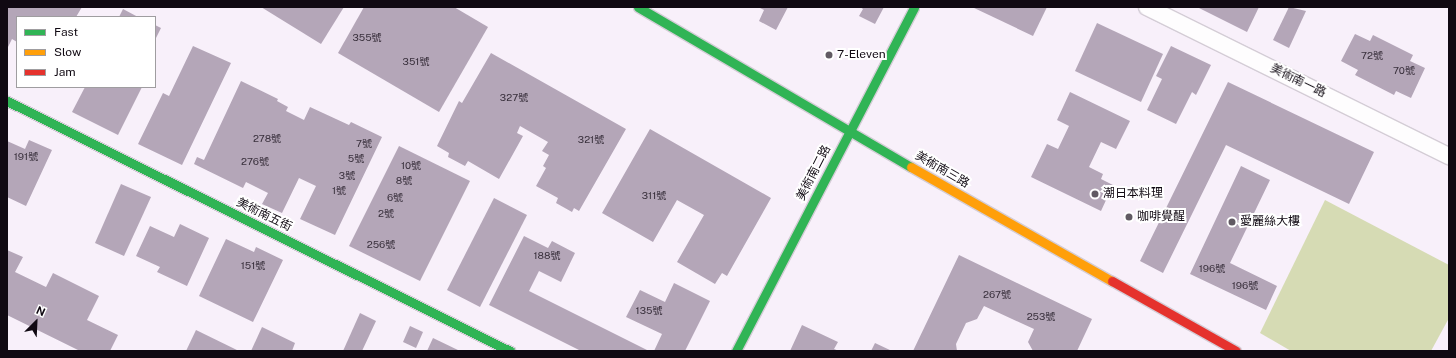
<!DOCTYPE html>
<meta charset="utf-8">
<style>
body{margin:0}
#map{position:relative;width:1456px;height:358px;overflow:hidden;background:#f8f0fa;font-family:"Public Sans","Noto Sans TC",sans-serif}
div>[style]{position:absolute}
.green>*{inset:0;background:#d6dbb4}
.building>*{inset:0;background:#b4a6b8}
.roads{filter:drop-shadow(1px 0 #d4cdd6) drop-shadow(-1px 0 #d4cdd6) drop-shadow(0 1px #d4cdd6) drop-shadow(0 -1px #d4cdd6)}
.street>*{height:16px;margin:-8px;padding:0 8px;transform-origin:8px;border-radius:8px;background:#fefdfe}
.fast>*{height:9px;margin:-4.5px;padding:0 4.5px;transform-origin:4.5px;border-radius:4.5px;background:#30b455}
.slow>*{height:9px;margin:-4.5px;padding:0 4.5px;transform-origin:4.5px;border-radius:4.5px;background:#ff9f0a}
.jam>*{height:9px;margin:-4.5px;padding:0 4.5px;transform-origin:4.5px;border-radius:4.5px;background:#e5322d}
.dots>*{width:11px;height:11px;translate:-50% -50%;box-sizing:border-box;border:2px solid #fff;border-radius:50%}
span{translate:-50% -50%;white-space:nowrap;text-align:center;line-height:1.15;-webkit-text-stroke:4px #fff;paint-order:stroke}
.number-label{font-size:10px;color:#39303c}
.number-label span{-webkit-text-stroke-width:0}
.poi-label{font-size:12px;color:#100912}
.left{translate:0 -50%;text-align:left}
.street-label{font-size:12px;color:#100912}
.frame{position:absolute;inset:0;border:8px solid #100912;pointer-events:none}
.legend{position:absolute;left:16px;top:16px;width:140px;height:72px;box-sizing:border-box;background:#fff;border:1px solid #9f9da0;margin:0;padding:5px 7px;list-style:none;font-size:12px;color:#100912}
.legend li{display:flex;align-items:center;gap:8px;height:20px}
.legend b{width:20px;border:1px solid #9f9da0}
.north{position:absolute;left:16px;top:302px;width:40px;height:40px;-webkit-text-stroke:3px #fff;paint-order:stroke;rotate:24deg;font-size:11px;font-weight:700;line-height:16px;text-align:center;color:#100912}
.north::after{content:'';display:block;margin:auto;width:14px;height:18px;background:#100912;clip-path:polygon(50% 0,100% 100%,50% 72%,0 100%)}
</style>
<div id="map">
<div class="green">
<div style="clip-path:polygon(1325px 200px,1449px 265px,1449px 318px,1431px 351px,1291px 351px,1260px 333px)"></div>
</div>
<div class="building">
<div style="clip-path:polygon(7px 7px,82px 7px,76px 17px,17px 17px,17px 42px,12px 39px,7px 49px)"></div>
<div style="clip-path:polygon(261px 7px,344px 7px,321px 44px)"></div>
<div style="clip-path:polygon(364px 7px,454px 7px,488px 27px,439px 112px,338px 53px)"></div>
<div style="clip-path:polygon(758px 7px,788px 7px,776px 30px,759px 21px,764px 10px)"></div>
<div style="clip-path:polygon(860px 7px,884px 7px,875px 24px,859px 16px,863px 9px)"></div>
<div style="clip-path:polygon(972px 7px,1047px 7px,1033px 36px)"></div>
<div style="clip-path:polygon(1197px 7px,1259px 7px,1247px 32px)"></div>
<div style="clip-path:polygon(1289px 7px,1306px 11px,1289px 48px,1273px 40px)"></div>
<div style="clip-path:polygon(123px 9px,138px 17px,119px 17px)"></div>
<div style="clip-path:polygon(1097px 23px,1163px 54px,1141px 102px,1075px 71px)"></div>
<div style="clip-path:polygon(155px 25px,161px 28px,155px 40px)"></div>
<div style="clip-path:polygon(1355px 34px,1370px 41px,1373px 35px,1413px 55px,1410px 61px,1425px 68px,1411px 98px,1396px 91px,1394px 95px,1355px 75px,1358px 70px,1341px 61px)"></div>
<div style="clip-path:polygon(193px 46px,231px 63px,182px 165px,138px 144px,163px 93px,169px 96px)"></div>
<div style="clip-path:polygon(1171px 46px,1211px 65px,1196px 95px,1192px 92px,1176px 124px,1147px 110px,1162px 79px,1156px 76px)"></div>
<div style="clip-path:polygon(491px 53px,626px 129px,579px 211px,574px 208px,572px 212px,556px 203px,558px 198px,536px 186px,546px 168px,543px 166px,549px 155px,542px 151px,548px 142px,520px 126px,517px 133px,523px 136px,499px 179px,468px 161px,465px 166px,448px 157px,449px 153px,437px 146px,459px 101px,462px 103px)"></div>
<div style="clip-path:polygon(241px 81px,278px 99px,277px 101px,288px 107px,286px 111px,304px 120px,310px 107px,349px 125px,351px 122px,382px 137px,335px 235px,300px 219px,316px 186px,299px 178px,282px 213px,262px 204px,268px 193px,246px 182px,243px 188px,194px 164px,197px 157px,204px 160px)"></div>
<div style="clip-path:polygon(1228px 82px,1374px 152px,1349px 204px,1226px 145px,1163px 273px,1140px 261px)"></div>
<div style="clip-path:polygon(85px 87px,142px 87px,118px 135px,72px 112px)"></div>
<div style="clip-path:polygon(1070px 92px,1130px 121px,1116px 149px,1101px 142px,1089px 167px,1103px 174px,1101px 179px,1113px 185px,1101px 211px,1031px 177px,1047px 144px,1058px 149px,1069px 126px,1057px 120px)"></div>
<div style="clip-path:polygon(650px 129px,771px 198px,727px 276px,722px 273px,715px 284px,677px 262px,704px 215px,677px 200px,653px 242px,602px 213px)"></div>
<div style="clip-path:polygon(29px 140px,52px 150px,26px 206px,7px 197px,7px 141px,25px 149px)"></div>
<div style="clip-path:polygon(399px 146px,470px 181px,420px 281px,349px 246px)"></div>
<div style="clip-path:polygon(1241px 166px,1270px 180px,1230px 263px,1277px 286px,1266px 310px,1190px 274px)"></div>
<div style="clip-path:polygon(121px 184px,151px 197px,124px 256px,95px 243px)"></div>
<div style="clip-path:polygon(494px 198px,527px 215px,480px 307px,447px 290px)"></div>
<div style="clip-path:polygon(180px 224px,209px 238px,187px 286px,157px 272px,160px 267px,136px 256px,150px 226px,174px 237px)"></div>
<div style="clip-path:polygon(524px 236px,548px 248px,552px 241px,575px 253px,561px 282px,539px 271px,529px 291px,649px 351px,581px 351px,489px 305px)"></div>
<div style="clip-path:polygon(226px 239px,254px 252px,256px 247px,283px 260px,253px 322px,199px 296px)"></div>
<div style="clip-path:polygon(7px 250px,23px 257px,15px 272px,46px 287px,53px 273px,99px 296px,87px 320px,118px 335px,110px 351px,80px 351px,7px 315px)"></div>
<div style="clip-path:polygon(959px 255px,1092px 319px,1077px 351px,1033px 351px,1028px 342px,1034px 329px,984px 306px,977px 319px,966px 323px,956px 344px,957px 351px,913px 351px)"></div>
<div style="clip-path:polygon(674px 283px,710px 301px,685px 351px,654px 351px,662px 334px,626px 317px,640px 290px,665px 302px)"></div>
<div style="clip-path:polygon(360px 313px,376px 321px,362px 351px,343px 351px)"></div>
<div style="clip-path:polygon(802px 325px,838px 342px,834px 349px,839px 351px,790px 351px)"></div>
<div style="clip-path:polygon(410px 326px,423px 332px,416px 348px,403px 342px)"></div>
<div style="clip-path:polygon(262px 327px,295px 343px,292px 351px,251px 351px)"></div>
<div style="clip-path:polygon(196px 330px,239px 351px,186px 351px)"></div>
<div style="clip-path:polygon(433px 338px,460px 351px,427px 351px)"></div>
<div style="clip-path:polygon(875px 343px,892px 351px,871px 351px)"></div>
</div>
<div class="roads">
<div class="street">
<div style="left:1147px;top:7px;width:337px;rotate:26.3deg"></div>
</div>
<div class="fast">
<div style="left:638px;top:7px;width:316px;rotate:30.4deg"></div>
<div style="left:7px;top:101px;width:562px;rotate:26.43deg"></div>
<div style="left:736px;top:351px;width:387px;rotate:-62.6deg"></div>
</div>
<div class="slow">
<div style="left:911px;top:167px;width:231px;rotate:29.6deg"></div>
</div>
<div class="jam">
<div style="left:1112px;top:281px;width:142px;rotate:29.4deg"></div>
</div>
</div>
<div class="dots">
<div style="left:829px;top:55px;background:#615a63"></div>
<div style="left:1095px;top:194px;background:#615a63"></div>
<div style="left:1129px;top:217px;background:#615a63"></div>
<div style="left:1232px;top:222px;background:#615a63"></div>
</div>
<div class="number-label">
<span style="left:367px;top:38px">355號</span>
<span style="left:1372px;top:56px">72號</span>
<span style="left:416px;top:62px">351號</span>
<span style="left:1404px;top:71px">70號</span>
<span style="left:514px;top:98px">327號</span>
<span style="left:267px;top:139px">278號</span>
<span style="left:591px;top:140px">321號</span>
<span style="left:364px;top:144px">7號</span>
<span style="left:26px;top:157px">191號</span>
<span style="left:356px;top:159px">5號</span>
<span style="left:255px;top:162px">276號</span>
<span style="left:411px;top:166px">10號</span>
<span style="left:347px;top:176px">3號</span>
<span style="left:404px;top:181px">8號</span>
<span style="left:339px;top:191px">1號</span>
<span style="left:654px;top:196px">311號</span>
<span style="left:395px;top:198px">6號</span>
<span style="left:386px;top:214px">2號</span>
<span style="left:381px;top:245px">256號</span>
<span style="left:547px;top:256px">188號</span>
<span style="left:253px;top:266px">151號</span>
<span style="left:1212px;top:269px">196號</span>
<span style="left:1245px;top:286px">196號</span>
<span style="left:997px;top:295px">267號</span>
<span style="left:649px;top:311px">135號</span>
<span style="left:1041px;top:317px">253號</span>
</div>
<div class="poi-label">
<span class="left" style="left:837px;top:55px">7-Eleven</span>
<span class="left" style="left:1103px;top:194px">潮日本料理</span>
<span class="left" style="left:1137px;top:217px">咖啡覺醒</span>
<span class="left" style="left:1240px;top:222px">愛麗絲大樓</span>
</div>
<div class="street-label">
<span style="left:1298px;top:81px;rotate:26deg">美術南一路</span>
<span style="left:942px;top:170px;rotate:30deg">美術南三路</span>
<span style="left:814px;top:173px;rotate:-63deg">美術南二路</span>
<span style="left:264px;top:215px;rotate:26deg">美術南五街</span>
</div>
<div class="frame"></div>
<ul class="legend">
<li><b style="height:5px;background:#30b455"></b>Fast</li>
<li><b style="height:5px;background:#ff9f0a"></b>Slow</li>
<li><b style="height:5px;background:#e5322d"></b>Jam</li>
</ul>
<div class="north">N</div>
</div>
